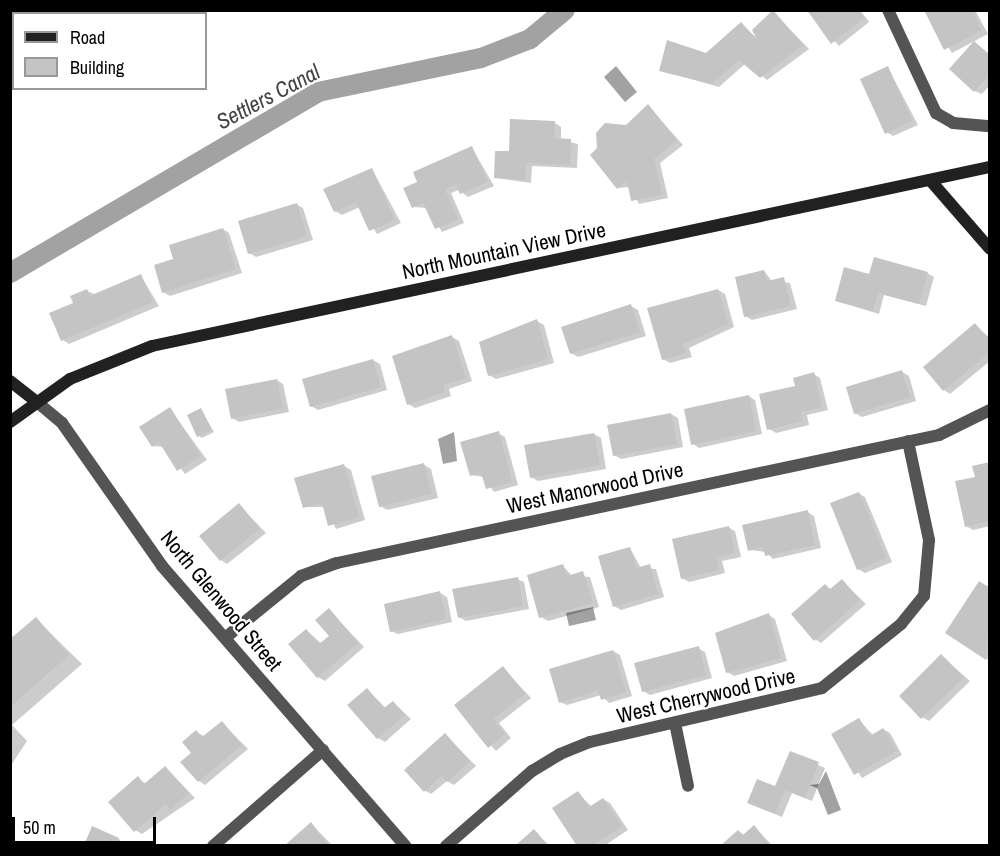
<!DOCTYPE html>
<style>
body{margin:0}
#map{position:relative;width:1000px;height:856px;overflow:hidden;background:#fff;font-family:"Archivo Narrow",sans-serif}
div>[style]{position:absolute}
.water>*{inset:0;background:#a2a2a2}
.shadow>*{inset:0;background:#0003}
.canal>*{height:20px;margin:-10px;padding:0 10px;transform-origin:10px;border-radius:10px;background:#a2a2a2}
.building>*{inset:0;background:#c4c4c4}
.street>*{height:12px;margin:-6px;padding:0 6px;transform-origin:6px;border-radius:6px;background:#545454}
.secondary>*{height:12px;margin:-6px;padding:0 6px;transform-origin:6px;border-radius:6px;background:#212121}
span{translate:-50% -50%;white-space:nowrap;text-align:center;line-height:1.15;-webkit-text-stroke:4.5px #fff;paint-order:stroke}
.street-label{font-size:21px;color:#000}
.water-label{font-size:22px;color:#434343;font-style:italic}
.frame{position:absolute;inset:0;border:12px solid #000;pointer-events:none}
.legend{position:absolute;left:12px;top:12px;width:195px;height:78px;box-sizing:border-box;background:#fff;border:2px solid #999;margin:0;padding:8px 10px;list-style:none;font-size:18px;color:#000}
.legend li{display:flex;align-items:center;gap:12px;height:30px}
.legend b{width:30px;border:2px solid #999}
.scale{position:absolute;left:12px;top:817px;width:144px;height:27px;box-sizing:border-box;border:3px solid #000;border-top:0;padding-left:8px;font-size:18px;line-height:21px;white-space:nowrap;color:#000;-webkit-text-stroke:4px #fff;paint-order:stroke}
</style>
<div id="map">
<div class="water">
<div style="clip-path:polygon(616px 66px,637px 92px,625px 102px,604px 77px)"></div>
<div style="clip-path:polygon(454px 432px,457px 461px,443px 464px,438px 439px)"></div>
<div style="clip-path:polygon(593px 607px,596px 620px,569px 626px,566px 613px)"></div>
<div style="clip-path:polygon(826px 771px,841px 810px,828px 815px,817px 788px,809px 785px,819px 784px)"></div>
</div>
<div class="shadow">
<div style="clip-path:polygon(860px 10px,869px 22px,839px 46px,808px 12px)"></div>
<div style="clip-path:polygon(925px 10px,975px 10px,988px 34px,952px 53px)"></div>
<div style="clip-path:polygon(773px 12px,809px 49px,767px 80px,746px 63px,719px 87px,660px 70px,706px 54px,741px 24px,755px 36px)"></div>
<div style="clip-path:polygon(974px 43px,990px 55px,990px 85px,982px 94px,975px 91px)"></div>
<div style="clip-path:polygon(888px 68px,918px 125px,893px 136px,886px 132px)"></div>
<div style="clip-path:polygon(648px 106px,683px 145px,660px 163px,668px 198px,639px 204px,630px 187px,618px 188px,626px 127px)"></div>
<div style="clip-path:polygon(555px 123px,561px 127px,561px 140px,578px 144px,577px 168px,532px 166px,531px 183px,496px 178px,510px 153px)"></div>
<div style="clip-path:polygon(472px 148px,494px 186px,468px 197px,459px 190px,451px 193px,464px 223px,442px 232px,427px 208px,413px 207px,419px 183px)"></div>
<div style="clip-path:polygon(372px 169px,401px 223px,377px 234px,360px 207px,342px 215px,335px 211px)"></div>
<div style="clip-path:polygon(296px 204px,303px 208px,313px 240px,256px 257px,249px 253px)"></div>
<div style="clip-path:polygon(223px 229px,229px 233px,242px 273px,170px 296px,163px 292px)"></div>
<div style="clip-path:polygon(764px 271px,772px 281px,790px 283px,797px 309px,752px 320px,745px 316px)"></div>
<div style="clip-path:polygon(927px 273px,934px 277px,926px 306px,884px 295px,879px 314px,836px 301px,870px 276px)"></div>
<div style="clip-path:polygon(141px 276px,159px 306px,69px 344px,63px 340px,51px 314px,75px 304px,87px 291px,94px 294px)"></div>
<div style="clip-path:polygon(718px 290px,725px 294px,734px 327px,689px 348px,692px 357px,670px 363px,663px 359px)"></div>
<div style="clip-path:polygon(631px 306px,638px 310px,646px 336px,578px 357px,571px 353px)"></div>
<div style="clip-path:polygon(537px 321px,544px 325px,554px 363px,496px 379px,489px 375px)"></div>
<div style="clip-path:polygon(975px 325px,990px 338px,990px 361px,950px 394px,944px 390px)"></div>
<div style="clip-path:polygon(452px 337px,459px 341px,472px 381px,449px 389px,451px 396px,415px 408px,408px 404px)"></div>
<div style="clip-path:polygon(373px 360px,380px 364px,387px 390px,318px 410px,311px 406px)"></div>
<div style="clip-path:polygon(902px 372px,909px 376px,916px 401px,862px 417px,855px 413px)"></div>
<div style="clip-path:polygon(814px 374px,820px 378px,828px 410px,807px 415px,809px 425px,776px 433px,769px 429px,796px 387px)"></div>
<div style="clip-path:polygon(277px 380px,283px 384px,289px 412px,239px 422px,232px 418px)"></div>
<div style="clip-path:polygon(748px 396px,755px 400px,762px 434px,699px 448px,693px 444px)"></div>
<div style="clip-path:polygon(170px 409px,207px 460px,185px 474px,164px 447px,153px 446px)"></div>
<div style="clip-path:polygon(201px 410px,214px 432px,202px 438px,199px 436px)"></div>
<div style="clip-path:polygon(671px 414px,678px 418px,683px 447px,621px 459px,614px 455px)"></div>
<div style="clip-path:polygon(498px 433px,505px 437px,518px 485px,494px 492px,484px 477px,471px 475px)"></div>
<div style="clip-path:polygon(594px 434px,601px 438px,606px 469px,538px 481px,531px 477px)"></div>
<div style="clip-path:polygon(990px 464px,990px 526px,973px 530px,966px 526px,977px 478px)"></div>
<div style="clip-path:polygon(424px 465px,431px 469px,438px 498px,387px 510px,380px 506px)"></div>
<div style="clip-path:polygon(344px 466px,351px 470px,365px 520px,336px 529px,325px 507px,304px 507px)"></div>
<div style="clip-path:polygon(858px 493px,865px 497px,892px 562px,865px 573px,858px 569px)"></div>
<div style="clip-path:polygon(239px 505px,266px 533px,227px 564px,221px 560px)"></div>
<div style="clip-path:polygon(807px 512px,814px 516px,821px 548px,773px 559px,766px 552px,750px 550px)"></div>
<div style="clip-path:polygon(728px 527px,735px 531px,741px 557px,722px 561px,725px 573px,689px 582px,682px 578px)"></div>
<div style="clip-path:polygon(630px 548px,641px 568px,656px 569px,664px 597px,621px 610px,614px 606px)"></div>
<div style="clip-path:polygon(563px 566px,572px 576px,590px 577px,599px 607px,548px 621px,541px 617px)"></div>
<div style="clip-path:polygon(517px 579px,524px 582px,529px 609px,466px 621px,459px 617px)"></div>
<div style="clip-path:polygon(842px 581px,866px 604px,821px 643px,815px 639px,825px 586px,832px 590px)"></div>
<div style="clip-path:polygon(990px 589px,990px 661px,947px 633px)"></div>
<div style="clip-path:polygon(440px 593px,447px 597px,452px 622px,398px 634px,391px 631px)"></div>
<div style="clip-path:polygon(329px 610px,364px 647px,325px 681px,318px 677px,306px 630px,322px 644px,331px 636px)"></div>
<div style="clip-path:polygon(769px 615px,775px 619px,787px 661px,734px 676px,727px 672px)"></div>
<div style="clip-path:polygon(36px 619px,82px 664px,12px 725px,27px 741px,10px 767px,10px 641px)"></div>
<div style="clip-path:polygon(698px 648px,705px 652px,712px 678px,650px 695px,643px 691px)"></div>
<div style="clip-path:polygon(613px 651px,620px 655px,632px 696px,609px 703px,601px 695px,567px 705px,560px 702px)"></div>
<div style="clip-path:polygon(941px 656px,970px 681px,929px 721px,922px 717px)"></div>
<div style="clip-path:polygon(503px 668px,531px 698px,499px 723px,511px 738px,496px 751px,456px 705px)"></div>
<div style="clip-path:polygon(367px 690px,386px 708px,393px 702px,411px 719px,385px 742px,378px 738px)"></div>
<div style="clip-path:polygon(859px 720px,873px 735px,883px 729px,890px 733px,902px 755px,862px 778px,833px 735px)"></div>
<div style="clip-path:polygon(222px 723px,248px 749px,205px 785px,199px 781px,193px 753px,197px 732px,205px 737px)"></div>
<div style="clip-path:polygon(445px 735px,476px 766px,454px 785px,447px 781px,431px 794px,424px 790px)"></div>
<div style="clip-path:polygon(790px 753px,825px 768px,812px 801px,792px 793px,782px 817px,749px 803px,776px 788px)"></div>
<div style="clip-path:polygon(165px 767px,195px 798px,142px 834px,135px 830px,138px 778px,146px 784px)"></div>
<div style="clip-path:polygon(578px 793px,592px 807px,603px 799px,610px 803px,628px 830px,604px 846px,579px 846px)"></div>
<div style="clip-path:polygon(311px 824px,333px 846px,286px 846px)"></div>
<div style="clip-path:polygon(754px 827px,773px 846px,723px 846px,739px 832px,744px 835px)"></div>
<div style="clip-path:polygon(92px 828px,119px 839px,124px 846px,83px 846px)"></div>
<div style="clip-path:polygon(534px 831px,550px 846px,518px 846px)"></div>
</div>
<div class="canal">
<div style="left:10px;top:273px;width:357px;rotate:-30.4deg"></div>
<div style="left:318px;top:92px;width:167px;rotate:-11.8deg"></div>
<div style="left:481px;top:58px;width:53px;rotate:-21.2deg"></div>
<div style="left:530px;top:39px;width:45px;rotate:-39.6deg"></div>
</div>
<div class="building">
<div style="clip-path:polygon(773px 10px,803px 45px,760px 78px,739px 60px,711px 84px,659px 71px,667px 40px,706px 53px,741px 22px,760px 44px,752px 30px)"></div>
<div style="clip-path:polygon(807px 10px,858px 10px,864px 18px,831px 44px)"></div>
<div style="clip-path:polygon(924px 10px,971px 10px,982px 30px,944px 50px)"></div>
<div style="clip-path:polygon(974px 41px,990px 55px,990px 74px,974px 92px,949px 69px)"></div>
<div style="clip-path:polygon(888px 66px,912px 121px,885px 134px,860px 79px)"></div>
<div style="clip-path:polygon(648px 104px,677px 140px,654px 159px,662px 195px,631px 201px,627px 181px,617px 189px,590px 155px,597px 148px,596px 133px,605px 123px,626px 125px)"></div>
<div style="clip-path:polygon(510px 119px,555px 121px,554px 138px,571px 139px,570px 165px,526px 163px,525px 180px,494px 178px,495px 151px,509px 151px)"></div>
<div style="clip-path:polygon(472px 146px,488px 182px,460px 194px,456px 185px,445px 189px,458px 219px,435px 229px,423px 203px,412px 208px,403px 188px,417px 182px,413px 172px)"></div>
<div style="clip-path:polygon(372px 168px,395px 220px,369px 231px,356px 202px,334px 212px,323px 189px)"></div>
<div style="clip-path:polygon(297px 203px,307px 236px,248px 254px,238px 221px)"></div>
<div style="clip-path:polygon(223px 228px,236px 269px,162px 293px,154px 265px,173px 259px,169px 245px)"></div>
<div style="clip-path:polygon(874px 257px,928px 272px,919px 304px,878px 293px,873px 311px,835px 301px,844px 267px,869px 274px)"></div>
<div style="clip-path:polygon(764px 270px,767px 281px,784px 277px,791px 306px,744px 317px,735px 277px)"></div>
<div style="clip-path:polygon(141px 274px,153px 302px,61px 341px,49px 313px,73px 303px,70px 296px,87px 289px,90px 296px)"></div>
<div style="clip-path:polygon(718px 289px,728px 324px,683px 344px,686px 353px,662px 360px,647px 308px)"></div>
<div style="clip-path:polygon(631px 304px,640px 332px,570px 354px,561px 327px)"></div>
<div style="clip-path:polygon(537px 319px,548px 359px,488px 376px,479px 342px)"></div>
<div style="clip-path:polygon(975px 323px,990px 341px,990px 352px,943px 391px,923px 367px)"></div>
<div style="clip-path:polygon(452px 335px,466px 378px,443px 385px,445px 392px,407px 405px,392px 356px)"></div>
<div style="clip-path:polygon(373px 359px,381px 387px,310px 407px,302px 379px)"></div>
<div style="clip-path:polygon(902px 370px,910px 397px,854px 414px,846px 387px)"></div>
<div style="clip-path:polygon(814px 372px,822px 407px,801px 412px,803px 421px,767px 430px,759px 394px,795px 386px,793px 378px)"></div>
<div style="clip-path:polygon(277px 379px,283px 408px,231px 419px,225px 389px)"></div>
<div style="clip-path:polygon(749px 395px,756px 431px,691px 445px,684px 409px)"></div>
<div style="clip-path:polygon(170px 407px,201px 456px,177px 471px,159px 442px,152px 447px,139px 427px)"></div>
<div style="clip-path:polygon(201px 408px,212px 430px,197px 437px,187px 415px)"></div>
<div style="clip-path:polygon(671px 413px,677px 444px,613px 456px,607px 425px)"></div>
<div style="clip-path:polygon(499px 431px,512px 482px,486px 489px,481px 473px,470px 476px,460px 442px)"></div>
<div style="clip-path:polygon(594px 433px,600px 465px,530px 478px,524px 445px)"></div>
<div style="clip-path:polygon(990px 462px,990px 521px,965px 527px,955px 481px,975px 477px,972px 466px)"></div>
<div style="clip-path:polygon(424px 463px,432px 494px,379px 507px,371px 476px)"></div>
<div style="clip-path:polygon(344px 464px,359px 517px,328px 526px,322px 503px,303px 508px,294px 478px)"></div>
<div style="clip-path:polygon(859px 492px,886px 558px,857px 570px,830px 503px)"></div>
<div style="clip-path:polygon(239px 503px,260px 529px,220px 561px,199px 536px)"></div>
<div style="clip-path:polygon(808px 510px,815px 545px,765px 556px,763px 547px,748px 551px,742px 525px)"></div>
<div style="clip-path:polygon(729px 526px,735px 553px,716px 557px,719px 570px,681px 579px,672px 539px)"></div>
<div style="clip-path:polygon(630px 547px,636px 568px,650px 564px,658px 594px,613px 607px,598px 556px)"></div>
<div style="clip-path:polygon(563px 564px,567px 576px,583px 571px,593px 603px,539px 618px,527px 575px)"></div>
<div style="clip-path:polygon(518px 577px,523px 606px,458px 618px,452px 589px)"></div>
<div style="clip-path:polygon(842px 579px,860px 600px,814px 641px,791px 614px,825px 584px,830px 589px)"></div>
<div style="clip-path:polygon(979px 581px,990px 588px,986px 660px,945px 633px)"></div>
<div style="clip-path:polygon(440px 591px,446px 619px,390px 632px,384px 604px)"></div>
<div style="clip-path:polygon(329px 608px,358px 643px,317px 678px,288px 644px,306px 629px,319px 644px,329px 636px,315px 620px)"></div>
<div style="clip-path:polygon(769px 613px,781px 658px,726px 673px,715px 633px)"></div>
<div style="clip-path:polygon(36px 617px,69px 655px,10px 707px,10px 639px)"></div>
<div style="clip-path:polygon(699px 646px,706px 675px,642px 692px,634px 663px)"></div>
<div style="clip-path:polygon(613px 650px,626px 692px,601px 700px,598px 690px,559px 703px,549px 669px)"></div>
<div style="clip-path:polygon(941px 654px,964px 677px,921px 719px,899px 696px)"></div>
<div style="clip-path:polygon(503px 666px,525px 694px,493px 719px,505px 734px,488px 748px,454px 705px)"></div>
<div style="clip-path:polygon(367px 688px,384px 708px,393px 701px,405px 715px,377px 739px,347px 705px)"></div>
<div style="clip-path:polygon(859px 718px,870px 736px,883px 728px,897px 751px,854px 775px,831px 734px)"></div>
<div style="clip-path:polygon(222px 721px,242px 745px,198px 782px,180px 762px,191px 753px,182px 742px,196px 730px,202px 737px)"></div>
<div style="clip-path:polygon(445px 733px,470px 761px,447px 782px,441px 776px,424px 792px,404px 770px)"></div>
<div style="clip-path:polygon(790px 751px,819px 762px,805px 798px,785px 790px,775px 814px,747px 803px,757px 779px,775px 786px)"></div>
<div style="clip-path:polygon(165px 766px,189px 793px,170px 810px,166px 804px,134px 832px,108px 802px,138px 776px,144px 784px)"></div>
<div style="clip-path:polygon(578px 791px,589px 807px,603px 798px,622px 826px,592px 846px,577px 846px,552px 808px)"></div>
<div style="clip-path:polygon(311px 822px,329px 846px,284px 846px)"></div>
<div style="clip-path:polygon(754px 825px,771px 846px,720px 846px,738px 830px,743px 835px)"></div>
<div style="clip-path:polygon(92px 826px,119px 838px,116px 846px,84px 846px)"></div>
<div style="clip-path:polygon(534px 829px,548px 846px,515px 846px)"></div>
</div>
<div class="street">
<div style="left:888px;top:10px;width:114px;rotate:65deg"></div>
<div style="left:936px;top:113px;width:20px;rotate:30deg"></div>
<div style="left:953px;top:123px;width:37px;rotate:5deg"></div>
<div style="left:138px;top:14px;width:5px;rotate:-53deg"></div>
<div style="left:37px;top:402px;width:33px;rotate:40deg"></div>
<div style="left:62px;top:423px;width:174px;rotate:55deg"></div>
<div style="left:162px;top:566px;width:371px;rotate:49deg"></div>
<div style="left:225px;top:638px;width:98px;rotate:-39.2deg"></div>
<div style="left:301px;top:576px;width:38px;rotate:-20deg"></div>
<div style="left:337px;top:563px;width:615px;rotate:-12deg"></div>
<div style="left:939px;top:435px;width:57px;rotate:-26.1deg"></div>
<div style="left:675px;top:723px;width:64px;rotate:78.3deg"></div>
<div style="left:213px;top:846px;width:146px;rotate:-41.1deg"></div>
<div style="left:446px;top:846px;width:114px;rotate:-41.1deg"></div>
<div style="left:532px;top:771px;width:33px;rotate:-31deg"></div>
<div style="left:560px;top:754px;width:32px;rotate:-22deg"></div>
<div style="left:590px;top:742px;width:238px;rotate:-13.1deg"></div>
<div style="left:822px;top:688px;width:102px;rotate:-39deg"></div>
<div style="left:901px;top:624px;width:36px;rotate:-51deg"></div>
<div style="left:924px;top:596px;width:56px;rotate:-84.9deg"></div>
<div style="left:929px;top:540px;width:101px;rotate:-102deg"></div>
</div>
<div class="secondary">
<div style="left:930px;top:180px;width:91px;rotate:49deg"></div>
<div style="left:10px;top:381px;width:34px;rotate:38deg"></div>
<div style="left:10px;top:422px;width:74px;rotate:-35.6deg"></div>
<div style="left:70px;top:379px;width:88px;rotate:-21.9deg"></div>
<div style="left:152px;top:346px;width:857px;rotate:-12.06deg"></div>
</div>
<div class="street-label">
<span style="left:504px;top:251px;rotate:-12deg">North Mountain View Drive</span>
<span style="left:595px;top:488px;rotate:-12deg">West Manorwood Drive</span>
<span style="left:221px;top:601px;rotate:50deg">North Glenwood Street</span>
<span style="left:706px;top:696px;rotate:-13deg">West Cherrywood Drive</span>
</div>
<div class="water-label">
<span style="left:268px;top:97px;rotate:-28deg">Settlers Canal</span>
</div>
<div class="frame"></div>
<ul class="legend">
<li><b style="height:8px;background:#212121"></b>Road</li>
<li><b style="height:16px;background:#c4c4c4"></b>Building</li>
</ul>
<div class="scale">50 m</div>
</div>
